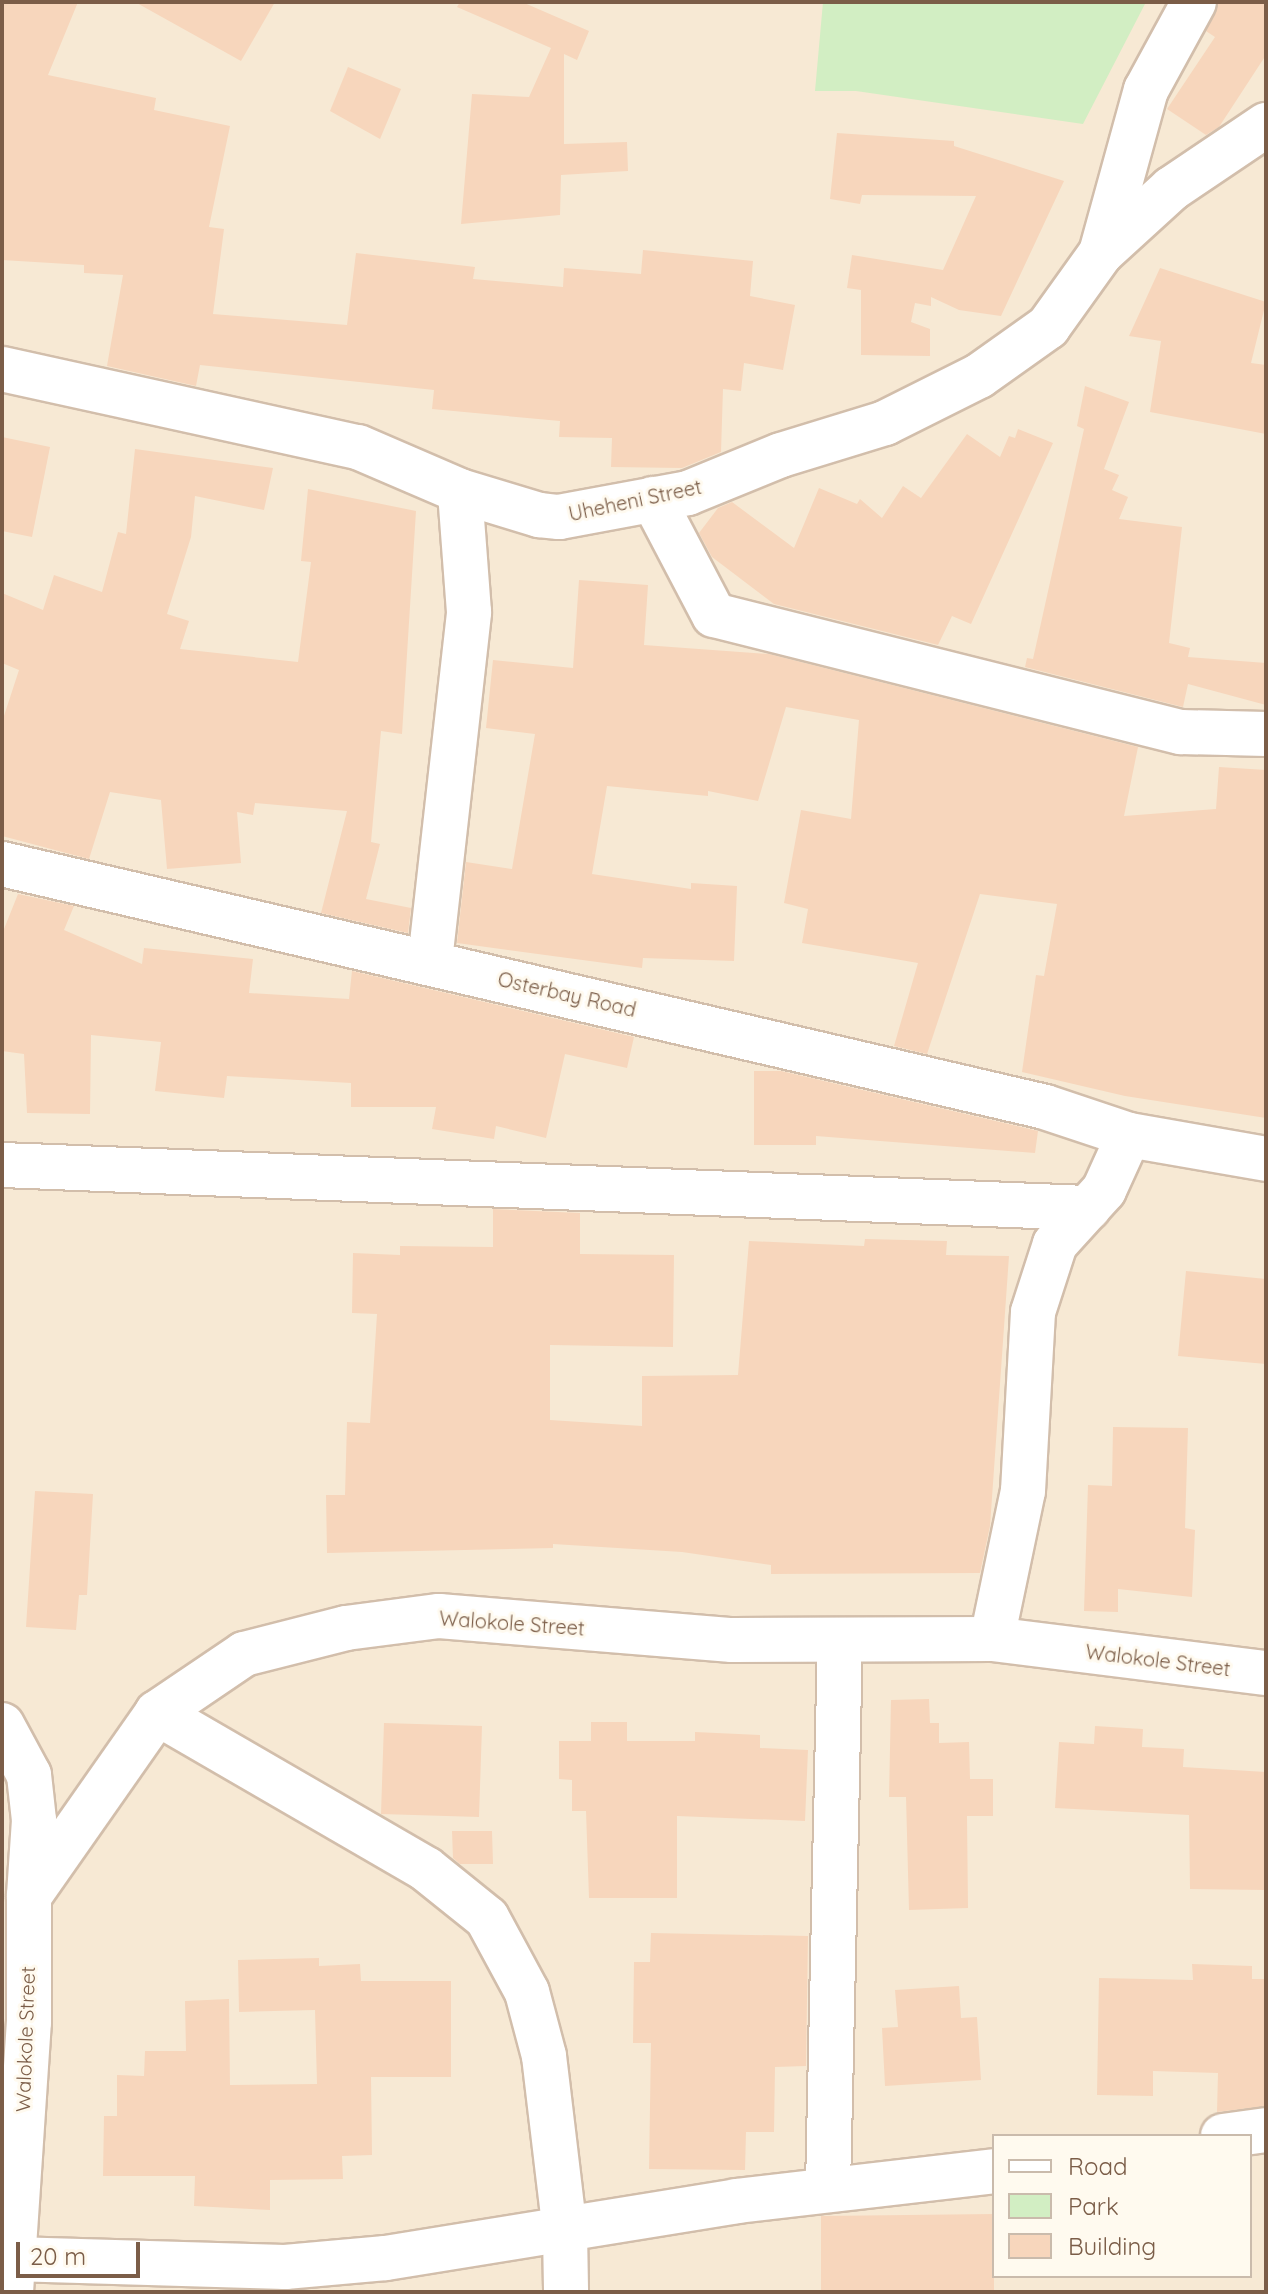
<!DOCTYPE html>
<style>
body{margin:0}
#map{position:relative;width:1268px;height:2294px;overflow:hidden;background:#fef6e7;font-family:Quicksand,sans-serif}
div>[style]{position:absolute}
.residential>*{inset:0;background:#f7e9d4}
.green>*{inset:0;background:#d2eec3}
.building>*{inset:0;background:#f7d6bc}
.roads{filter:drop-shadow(2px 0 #d2beab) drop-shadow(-2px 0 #d2beab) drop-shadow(0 2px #d2beab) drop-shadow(0 -2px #d2beab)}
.minor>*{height:44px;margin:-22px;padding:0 22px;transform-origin:22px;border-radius:22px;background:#fff}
span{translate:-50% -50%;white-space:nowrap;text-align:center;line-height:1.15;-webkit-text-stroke:6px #fffaef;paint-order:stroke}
.street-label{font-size:20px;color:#7b5d48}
.frame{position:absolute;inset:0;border:4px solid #7b5d48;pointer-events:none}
.legend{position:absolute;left:992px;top:2134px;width:260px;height:144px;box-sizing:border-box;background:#fffaef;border:2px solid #cabbac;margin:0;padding:10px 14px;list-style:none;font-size:24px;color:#7b5d48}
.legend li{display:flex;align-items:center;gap:16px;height:40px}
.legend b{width:40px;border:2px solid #cabbac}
.scale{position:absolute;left:16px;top:2242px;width:124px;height:36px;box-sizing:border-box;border:4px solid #7b5d48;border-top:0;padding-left:10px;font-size:24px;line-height:28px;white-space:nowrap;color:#7b5d48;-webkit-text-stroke:6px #fffaef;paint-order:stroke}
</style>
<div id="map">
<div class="residential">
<div style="clip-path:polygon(evenodd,2px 2px,1266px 2px,1266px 2292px,2px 2292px,2px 2px,994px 2136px,1250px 2136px,1250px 2276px,994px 2276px,994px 2136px)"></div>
</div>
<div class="green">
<div style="clip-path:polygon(823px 2px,1146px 2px,1083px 124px,856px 91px,815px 91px)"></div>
</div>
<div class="building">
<div style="clip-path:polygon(2px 2px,78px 2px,48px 75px,156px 98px,154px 110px,230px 126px,209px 227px,224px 229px,213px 314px,347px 325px,356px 253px,475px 267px,473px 279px,563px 287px,564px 268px,641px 274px,643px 250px,753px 261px,750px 296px,795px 305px,783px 370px,744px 363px,741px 391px,723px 389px,721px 452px,682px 468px,611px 467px,612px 438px,559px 437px,560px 421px,432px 409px,434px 390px,200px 365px,196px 386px,107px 366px,123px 275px,84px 273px,84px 265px,2px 260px)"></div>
<div style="clip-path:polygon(135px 2px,275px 2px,241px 61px)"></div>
<div style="clip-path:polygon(460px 2px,522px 2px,589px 31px,577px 60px,564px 54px,564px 144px,627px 142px,628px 171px,561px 175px,560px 215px,461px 224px,472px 94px,529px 97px,551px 48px,457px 7px)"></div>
<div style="clip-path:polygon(1219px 2px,1266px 2px,1266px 55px,1219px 127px,1206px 135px,1167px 109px,1215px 37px,1206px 31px)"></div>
<div style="clip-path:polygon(348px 67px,401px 89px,380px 139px,330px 111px)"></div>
<div style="clip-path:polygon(837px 133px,954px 141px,954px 146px,1064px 181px,1001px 316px,959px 310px,931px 297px,931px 306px,915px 303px,911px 322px,930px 329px,930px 356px,861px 355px,861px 290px,847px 288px,852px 255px,943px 270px,976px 196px,862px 195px,860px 204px,830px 199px)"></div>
<div style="clip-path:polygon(1160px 268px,1266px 302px,1251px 363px,1266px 365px,1266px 434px,1150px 412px,1161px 341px,1129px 336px)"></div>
<div style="clip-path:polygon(1085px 386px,1129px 402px,1104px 469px,1119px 475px,1112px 490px,1128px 497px,1119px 519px,1182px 527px,1169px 643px,1190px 648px,1188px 657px,1266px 663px,1266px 705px,1188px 684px,1183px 707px,1025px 667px,1027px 658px,1033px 659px,1084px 429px,1077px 426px)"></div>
<div style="clip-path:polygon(1018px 429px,1053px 443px,971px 624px,952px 616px,938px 645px,774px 604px,712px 557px,699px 533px,718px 508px,732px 502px,794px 548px,819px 488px,857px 504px,860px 499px,882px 518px,903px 486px,921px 498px,967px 434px,1000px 457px,1009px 436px,1015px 438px)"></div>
<div style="clip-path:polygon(2px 437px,50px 447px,32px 537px,2px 531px)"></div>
<div style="clip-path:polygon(135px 449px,273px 468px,264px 510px,195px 496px,191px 537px,167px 614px,189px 621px,180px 649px,298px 662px,311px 562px,301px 561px,308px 489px,416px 511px,402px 734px,381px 731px,371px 842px,380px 844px,366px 899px,411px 908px,408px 933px,321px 913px,347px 811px,255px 803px,253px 815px,237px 812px,241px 863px,167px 869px,161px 800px,110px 792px,89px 859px,2px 836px,2px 722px,19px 670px,2px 663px,2px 593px,43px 610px,54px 575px,102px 592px,118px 532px,126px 534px)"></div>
<div style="clip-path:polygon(579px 580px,648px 585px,644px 645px,769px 654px,1138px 747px,1124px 816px,1216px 809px,1219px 767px,1266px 770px,1266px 1118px,1125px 1096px,1022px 1072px,1036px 975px,1044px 976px,1057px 904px,980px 894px,927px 1054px,894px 1046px,918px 963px,802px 943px,808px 909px,784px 903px,801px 810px,851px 819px,859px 720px,786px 707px,758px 801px,708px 791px,708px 796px,607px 786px,592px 874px,691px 889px,691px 883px,737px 886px,734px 961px,643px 958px,642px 968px,457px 943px,466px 862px,512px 869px,535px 734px,486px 728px,493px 660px,573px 668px)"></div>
<div style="clip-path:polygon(18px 894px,74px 906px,64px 930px,142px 964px,144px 948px,253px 959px,249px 993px,349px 999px,352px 971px,634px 1037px,627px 1068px,565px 1054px,546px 1138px,496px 1126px,494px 1139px,432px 1129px,436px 1107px,351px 1107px,351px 1083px,227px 1076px,224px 1098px,155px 1091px,161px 1042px,91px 1035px,90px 1114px,27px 1113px,24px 1054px,2px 1051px,2px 934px)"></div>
<div style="clip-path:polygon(754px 1071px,781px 1071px,1038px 1131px,1035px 1153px,816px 1136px,816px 1145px,754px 1145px)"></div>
<div style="clip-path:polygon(493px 1209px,580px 1213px,580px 1254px,674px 1255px,673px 1347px,550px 1345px,550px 1420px,642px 1426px,642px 1376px,738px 1375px,749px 1241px,864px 1246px,865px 1239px,947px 1241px,946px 1255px,1009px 1256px,990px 1526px,980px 1573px,771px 1574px,771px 1565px,682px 1552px,553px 1544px,553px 1548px,327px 1553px,326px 1495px,345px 1495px,347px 1422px,370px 1423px,377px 1314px,352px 1313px,353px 1253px,400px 1255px,400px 1246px,493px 1247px)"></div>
<div style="clip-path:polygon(1186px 1271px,1266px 1279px,1266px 1364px,1178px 1356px)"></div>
<div style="clip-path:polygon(1113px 1427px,1188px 1428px,1185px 1528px,1195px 1530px,1192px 1597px,1118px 1589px,1118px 1612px,1084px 1611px,1088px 1485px,1112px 1486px)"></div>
<div style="clip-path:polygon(35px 1491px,93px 1494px,87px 1595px,79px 1595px,76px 1630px,26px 1627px)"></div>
<div style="clip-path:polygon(929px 1699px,930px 1723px,939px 1723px,939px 1743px,969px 1742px,970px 1779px,993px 1779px,993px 1816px,967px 1816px,968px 1908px,909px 1910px,906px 1797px,889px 1797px,891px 1700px)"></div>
<div style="clip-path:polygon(591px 1722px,627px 1722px,627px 1741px,695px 1741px,695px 1732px,760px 1735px,760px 1748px,808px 1750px,805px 1821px,677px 1816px,677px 1898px,589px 1898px,586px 1811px,572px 1811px,572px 1780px,559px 1779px,559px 1741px,591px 1741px)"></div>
<div style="clip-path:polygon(384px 1723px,482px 1726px,479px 1817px,381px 1814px)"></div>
<div style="clip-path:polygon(1095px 1726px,1143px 1729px,1142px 1747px,1184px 1749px,1183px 1767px,1266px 1772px,1266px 1890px,1190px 1889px,1189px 1815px,1055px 1808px,1059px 1742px,1094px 1744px)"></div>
<div style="clip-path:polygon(452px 1831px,492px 1831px,493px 1864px,460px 1864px,453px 1858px)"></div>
<div style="clip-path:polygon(651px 1933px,808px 1936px,806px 2066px,775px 2067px,774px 2132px,746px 2132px,745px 2170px,649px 2169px,651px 2043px,633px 2043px,634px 1962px,650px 1962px)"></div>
<div style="clip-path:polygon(319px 1958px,319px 1966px,360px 1964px,361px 1981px,451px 1981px,451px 2077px,371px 2077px,372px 2155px,342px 2156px,343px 2179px,270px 2180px,270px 2210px,194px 2206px,195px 2176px,103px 2176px,104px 2116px,117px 2116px,117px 2075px,144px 2076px,145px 2051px,186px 2051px,185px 2001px,229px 1999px,230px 2085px,317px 2084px,315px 2010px,239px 2012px,238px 1960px)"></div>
<div style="clip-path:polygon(1192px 1964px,1252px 1966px,1252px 1979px,1266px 1979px,1266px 2106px,1217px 2112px,1218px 2073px,1153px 2071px,1153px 2096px,1097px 2095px,1099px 1978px,1193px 1980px)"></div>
<div style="clip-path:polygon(959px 1986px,961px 2018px,977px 2017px,981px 2080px,885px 2086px,882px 2028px,898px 2027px,895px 1990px)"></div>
<div style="clip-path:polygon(994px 2214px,994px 2292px,821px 2292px,821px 2216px)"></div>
</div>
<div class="roads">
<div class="minor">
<div style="left:1101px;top:253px;width:169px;rotate:-74.6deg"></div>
<div style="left:1146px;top:90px;width:100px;rotate:-61.4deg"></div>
<div style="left:2px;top:369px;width:364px;rotate:12.4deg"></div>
<div style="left:358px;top:447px;width:111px;rotate:23.3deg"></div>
<div style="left:460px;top:491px;width:83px;rotate:16.9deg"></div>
<div style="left:539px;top:515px;width:20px;rotate:6deg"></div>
<div style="left:559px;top:517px;width:131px;rotate:-10.5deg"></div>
<div style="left:688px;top:493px;width:100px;rotate:-22.2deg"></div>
<div style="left:781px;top:455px;width:109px;rotate:-17.1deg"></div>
<div style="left:885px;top:423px;width:105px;rotate:-26.6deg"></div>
<div style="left:979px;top:376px;width:85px;rotate:-35.4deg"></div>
<div style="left:1048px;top:327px;width:91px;rotate:-54.4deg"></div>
<div style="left:1101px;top:253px;width:95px;rotate:-42.4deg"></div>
<div style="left:1171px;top:189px;width:115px;rotate:-34deg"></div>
<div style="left:653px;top:499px;width:131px;rotate:62.3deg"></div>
<div style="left:714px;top:615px;width:481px;rotate:14.1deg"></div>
<div style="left:1181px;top:732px;width:85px;rotate:1.3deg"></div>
<div style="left:2px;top:864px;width:1071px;rotate:13.11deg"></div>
<div style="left:1045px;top:1107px;width:89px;rotate:18.4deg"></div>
<div style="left:1129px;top:1135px;width:139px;rotate:9.9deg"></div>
<div style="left:430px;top:961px;width:351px;rotate:-83.6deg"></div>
<div style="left:469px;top:612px;width:121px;rotate:-94.3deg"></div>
<div style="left:2px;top:1165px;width:1087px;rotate:2.27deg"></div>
<div style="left:992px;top:1639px;width:151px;rotate:-78.2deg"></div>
<div style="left:1023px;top:1491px;width:179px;rotate:-86.8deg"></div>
<div style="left:1033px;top:1312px;width:71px;rotate:-72.1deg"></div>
<div style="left:1055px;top:1244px;width:73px;rotate:-47.8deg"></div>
<div style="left:1104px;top:1190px;width:60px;rotate:-65.6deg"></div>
<div style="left:157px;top:1713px;width:311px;rotate:30.1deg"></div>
<div style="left:426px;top:1869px;width:78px;rotate:38.8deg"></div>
<div style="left:487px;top:1918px;width:84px;rotate:61.6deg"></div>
<div style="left:527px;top:1992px;width:66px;rotate:75.1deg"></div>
<div style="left:544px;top:2056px;width:177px;rotate:83.2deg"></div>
<div style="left:565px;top:2232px;width:60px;rotate:89deg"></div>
<div style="left:2px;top:1725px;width:57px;rotate:61.6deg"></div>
<div style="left:29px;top:1775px;width:45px;rotate:83.7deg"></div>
<div style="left:34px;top:1820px;width:76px;rotate:93.8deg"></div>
<div style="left:1223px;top:2136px;width:43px;rotate:-7.9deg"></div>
<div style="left:828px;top:2188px;width:548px;rotate:-88.75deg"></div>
<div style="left:12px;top:2259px;width:273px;rotate:1.7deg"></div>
<div style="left:285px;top:2267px;width:101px;rotate:-5.1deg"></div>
<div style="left:386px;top:2258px;width:355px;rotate:-9.2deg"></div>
<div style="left:736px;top:2201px;width:260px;rotate:-6.6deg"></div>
<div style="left:11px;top:2292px;width:271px;rotate:-86.2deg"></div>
<div style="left:29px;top:2022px;width:126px;rotate:-90deg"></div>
<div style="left:29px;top:1896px;width:223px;rotate:-55deg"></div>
<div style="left:157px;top:1713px;width:105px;rotate:-34.1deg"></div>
<div style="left:244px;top:1654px;width:105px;rotate:-14.3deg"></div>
<div style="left:346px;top:1628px;width:94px;rotate:-7.4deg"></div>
<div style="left:439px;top:1616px;width:294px;rotate:4.7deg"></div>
<div style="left:732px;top:1640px;width:260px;rotate:-0.2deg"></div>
<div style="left:992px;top:1639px;width:276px;rotate:7.1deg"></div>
</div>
</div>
<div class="street-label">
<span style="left:635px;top:500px;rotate:-12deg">Uheheni Street</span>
<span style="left:567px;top:994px;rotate:13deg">Osterbay Road</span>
<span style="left:512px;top:1623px;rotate:4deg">Walokole Street</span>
<span style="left:1158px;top:1660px;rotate:7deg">Walokole Street</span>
<span style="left:25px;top:2039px;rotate:-88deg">Walokole Street</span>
</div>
<div class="frame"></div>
<ul class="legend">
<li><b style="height:10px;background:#fff"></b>Road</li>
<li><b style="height:22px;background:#d2eec3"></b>Park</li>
<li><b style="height:22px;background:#f7d6bc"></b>Building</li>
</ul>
<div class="scale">20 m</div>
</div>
